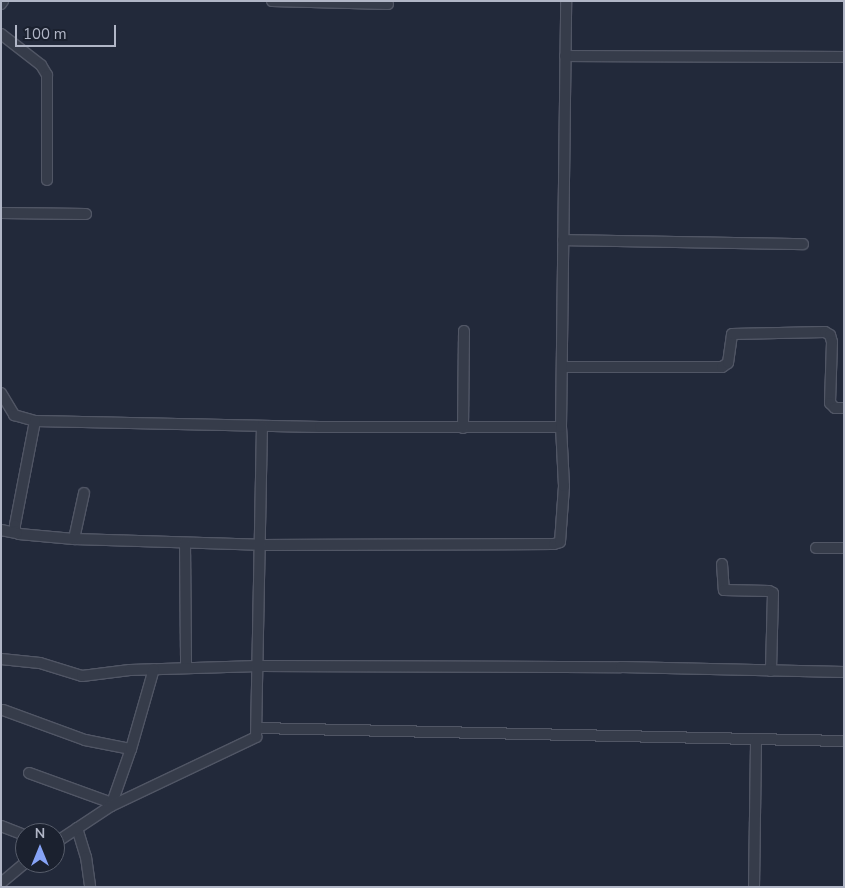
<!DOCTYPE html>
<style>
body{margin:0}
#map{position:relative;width:845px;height:888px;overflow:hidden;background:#22293a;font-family:"Nunito Sans",sans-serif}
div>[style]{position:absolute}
.roads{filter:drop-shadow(1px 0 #515665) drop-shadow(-1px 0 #515665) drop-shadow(0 1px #515665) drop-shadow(0 -1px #515665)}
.minor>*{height:10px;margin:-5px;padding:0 5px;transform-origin:5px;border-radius:5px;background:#363c4a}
span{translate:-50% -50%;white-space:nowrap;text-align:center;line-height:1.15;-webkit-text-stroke:5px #1b212f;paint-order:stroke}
.frame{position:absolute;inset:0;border:2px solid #b1b6c6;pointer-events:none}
.north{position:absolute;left:15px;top:823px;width:50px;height:50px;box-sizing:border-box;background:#1b212f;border:1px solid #575d6b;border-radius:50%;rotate:0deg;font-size:14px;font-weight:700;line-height:20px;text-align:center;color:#b1b6c6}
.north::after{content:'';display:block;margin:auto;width:18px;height:22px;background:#86a3f6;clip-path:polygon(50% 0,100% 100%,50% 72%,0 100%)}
.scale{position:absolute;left:15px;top:25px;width:101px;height:22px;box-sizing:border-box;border:2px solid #b1b6c6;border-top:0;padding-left:6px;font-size:15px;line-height:18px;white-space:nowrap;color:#b1b6c6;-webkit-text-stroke:4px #1b212f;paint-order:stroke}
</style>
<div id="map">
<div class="roads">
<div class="minor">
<div style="left:272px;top:1px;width:116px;rotate:1.5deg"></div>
<div style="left:1px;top:4px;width:4px;rotate:-56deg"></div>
<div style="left:1px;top:34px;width:51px;rotate:37.8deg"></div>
<div style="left:41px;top:65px;width:12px;rotate:59deg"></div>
<div style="left:47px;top:75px;width:105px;rotate:90deg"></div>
<div style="left:565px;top:56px;width:279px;rotate:0.2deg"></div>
<div style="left:1px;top:213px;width:85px;rotate:0.7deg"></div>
<div style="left:563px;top:240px;width:240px;rotate:1deg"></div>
<div style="left:562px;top:367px;width:160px"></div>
<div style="left:722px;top:367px;width:7px;rotate:-34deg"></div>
<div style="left:728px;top:363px;width:29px;rotate:-82deg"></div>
<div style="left:732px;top:334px;width:93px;rotate:-1.2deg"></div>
<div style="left:825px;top:332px;width:6px;rotate:31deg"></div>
<div style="left:830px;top:335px;width:7px;rotate:74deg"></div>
<div style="left:832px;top:342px;width:61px;rotate:91.9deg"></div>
<div style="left:830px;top:403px;width:7px;rotate:45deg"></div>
<div style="left:835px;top:408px;width:9px"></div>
<div style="left:1px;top:393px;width:26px;rotate:59deg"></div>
<div style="left:14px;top:415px;width:22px;rotate:16deg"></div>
<div style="left:35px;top:421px;width:285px;rotate:1.2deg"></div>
<div style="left:320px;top:427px;width:241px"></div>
<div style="left:35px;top:421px;width:106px;rotate:100.9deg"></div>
<div style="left:15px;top:525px;width:6px;rotate:90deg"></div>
<div style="left:15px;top:531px;width:5px;rotate:37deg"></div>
<div style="left:19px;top:534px;width:55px;rotate:5.2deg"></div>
<div style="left:74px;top:539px;width:186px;rotate:1.8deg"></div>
<div style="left:260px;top:545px;width:294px;rotate:-0.2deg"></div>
<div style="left:554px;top:544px;width:6px;rotate:-18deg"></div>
<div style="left:560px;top:542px;width:56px;rotate:-85.9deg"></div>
<div style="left:564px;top:486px;width:59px;rotate:-92.9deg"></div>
<div style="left:561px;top:427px;width:426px;rotate:-89.3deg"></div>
<div style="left:463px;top:428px;width:97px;rotate:-89.4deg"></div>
<div style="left:1px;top:530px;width:16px;rotate:11deg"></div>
<div style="left:74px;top:539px;width:47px;rotate:-77.7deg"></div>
<div style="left:185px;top:543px;width:125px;rotate:89.5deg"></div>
<div style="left:816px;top:548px;width:28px"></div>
<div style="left:722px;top:564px;width:26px;rotate:86deg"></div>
<div style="left:724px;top:590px;width:45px;rotate:1.3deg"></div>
<div style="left:769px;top:591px;width:4px;rotate:27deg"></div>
<div style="left:773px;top:593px;width:78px;rotate:91.5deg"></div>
<div style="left:1px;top:659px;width:39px;rotate:6deg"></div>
<div style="left:40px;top:663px;width:44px;rotate:17.2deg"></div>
<div style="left:82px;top:676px;width:48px;rotate:-7.1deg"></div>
<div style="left:130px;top:670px;width:129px;rotate:-1.8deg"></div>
<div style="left:259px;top:666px;width:362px;rotate:0.2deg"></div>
<div style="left:621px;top:667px;width:223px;rotate:1.3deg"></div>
<div style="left:3px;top:710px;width:87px;rotate:20.1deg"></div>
<div style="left:85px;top:740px;width:47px;rotate:11.1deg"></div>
<div style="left:257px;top:728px;width:587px;rotate:1.27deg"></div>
<div style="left:29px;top:773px;width:88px;rotate:19.9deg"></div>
<div style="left:111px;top:806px;width:60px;rotate:-70.7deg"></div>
<div style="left:131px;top:749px;width:83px;rotate:-74deg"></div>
<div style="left:1px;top:826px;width:26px;rotate:21deg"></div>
<div style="left:77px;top:828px;width:30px;rotate:73deg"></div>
<div style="left:86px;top:857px;width:30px;rotate:82deg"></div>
<div style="left:55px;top:843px;width:67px;rotate:-33.5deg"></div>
<div style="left:111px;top:806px;width:161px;rotate:-25.4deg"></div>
<div style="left:256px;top:737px;width:311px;rotate:-88.9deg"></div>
<div style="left:1px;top:883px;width:31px;rotate:-40deg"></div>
<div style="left:754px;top:887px;width:148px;rotate:-89.2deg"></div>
</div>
</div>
<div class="frame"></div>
<div class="north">N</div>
<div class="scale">100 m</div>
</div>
